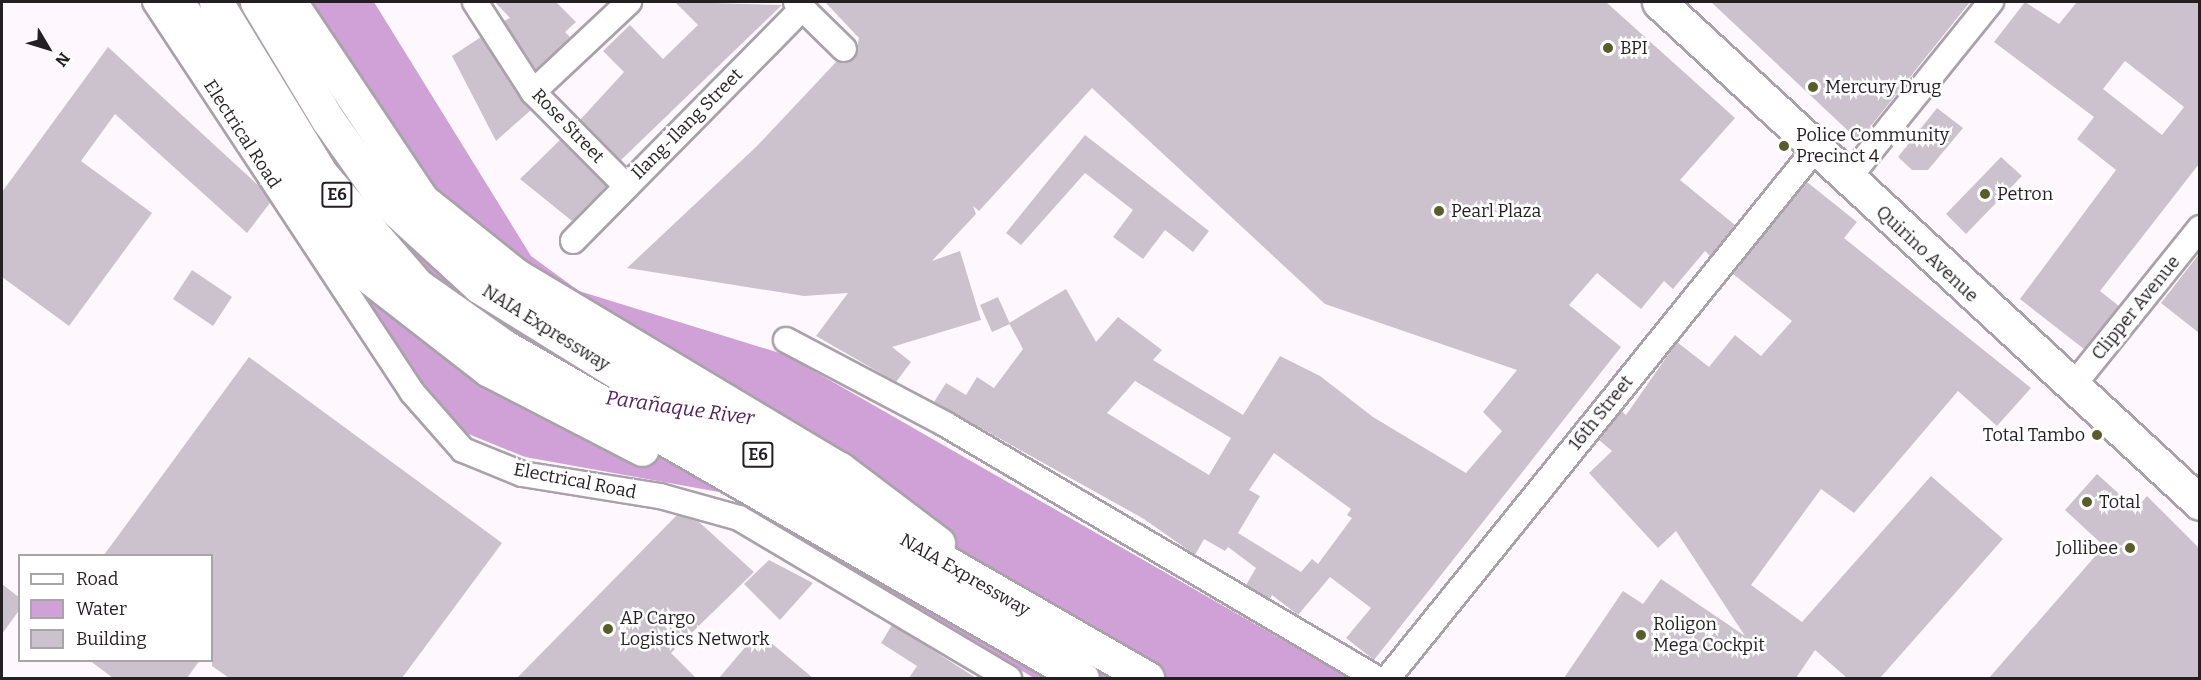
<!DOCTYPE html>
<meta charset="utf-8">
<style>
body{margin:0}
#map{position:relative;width:2201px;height:680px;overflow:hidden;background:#fef8fe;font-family:Bitter,serif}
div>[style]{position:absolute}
.water>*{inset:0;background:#cfa1d6}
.building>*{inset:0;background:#ccc2cd}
.roads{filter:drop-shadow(2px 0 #aaa1ab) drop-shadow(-2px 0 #aaa1ab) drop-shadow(0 2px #aaa1ab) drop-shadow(0 -2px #aaa1ab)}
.minor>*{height:24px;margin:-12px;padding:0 12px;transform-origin:12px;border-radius:12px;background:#fff}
.secondary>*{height:33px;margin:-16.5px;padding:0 16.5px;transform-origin:16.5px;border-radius:16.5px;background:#fff}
.motorway>*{height:33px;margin:-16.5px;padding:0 16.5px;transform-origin:16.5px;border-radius:16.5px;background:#fff}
.dots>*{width:16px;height:16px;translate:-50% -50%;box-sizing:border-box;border:3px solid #fff;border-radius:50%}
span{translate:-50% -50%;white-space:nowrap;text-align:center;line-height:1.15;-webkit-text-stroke:5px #fff;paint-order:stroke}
.shield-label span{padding:2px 4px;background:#fff;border:2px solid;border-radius:4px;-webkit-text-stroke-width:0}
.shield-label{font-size:16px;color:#231f23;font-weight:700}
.poi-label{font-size:18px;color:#231f23}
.left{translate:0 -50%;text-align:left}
.right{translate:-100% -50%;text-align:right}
.street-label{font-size:18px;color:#231f23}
.water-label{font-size:20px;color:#551e5e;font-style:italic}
.frame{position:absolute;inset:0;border:3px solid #231f23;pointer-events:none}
.legend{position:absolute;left:18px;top:554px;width:195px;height:108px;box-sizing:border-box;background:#fff;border:2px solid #a7a5a7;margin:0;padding:8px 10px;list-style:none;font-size:18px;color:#231f23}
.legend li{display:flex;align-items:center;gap:12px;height:30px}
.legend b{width:30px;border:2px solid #a7a5a7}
.north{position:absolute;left:18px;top:18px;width:60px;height:60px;-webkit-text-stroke:4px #fff;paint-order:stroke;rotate:128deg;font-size:16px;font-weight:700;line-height:24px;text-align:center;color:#231f23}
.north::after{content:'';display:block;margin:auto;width:21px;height:27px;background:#231f23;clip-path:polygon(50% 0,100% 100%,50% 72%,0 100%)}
</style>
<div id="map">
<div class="water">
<div style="clip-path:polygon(171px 2px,374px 2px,531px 256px,579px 291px,786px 355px,1349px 678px,1034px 678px,719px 492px,525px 457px,429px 418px)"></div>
</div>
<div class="building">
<div style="clip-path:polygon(495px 2px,556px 2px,576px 22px,565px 32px,570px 37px,536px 70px,504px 21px,510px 18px)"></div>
<div style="clip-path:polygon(675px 2px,782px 5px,621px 160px,580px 120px,624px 72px,603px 51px,630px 25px,663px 59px,698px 25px)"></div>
<div style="clip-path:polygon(evenodd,825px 2px,1606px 2px,1735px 118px,1680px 180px,1735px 225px,1710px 256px,1705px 251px,1673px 289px,1664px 281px,1641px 309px,1597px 273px,1569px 305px,1621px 347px,1374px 660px,1346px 638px,1371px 608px,1330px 577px,1298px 615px,1272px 595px,1270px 599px,1246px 585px,1256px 568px,1228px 547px,1225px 551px,1204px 539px,1195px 555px,1144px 519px,934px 402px,946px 383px,966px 395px,977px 377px,994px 388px,1023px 349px,1009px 323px,1066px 289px,1096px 342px,1118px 317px,1162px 350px,1153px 360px,1243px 415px,1280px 356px,1320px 376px,1373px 417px,1466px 473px,1502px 431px,1483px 412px,1517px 370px,1325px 304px,1092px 88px,979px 211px,973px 206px,976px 214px,932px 261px,960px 251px,981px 320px,892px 347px,911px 362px,896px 382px,816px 336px,848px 293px,804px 296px,627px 268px,757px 146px,837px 61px,855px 58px,859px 38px,825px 2px,1135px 381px,1231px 438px,1209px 475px,1107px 413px,1135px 381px,825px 2px,1274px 453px,1351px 509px,1347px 515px,1352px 518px,1318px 564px,1312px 559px,1301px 572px,1238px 533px,1260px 496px,1249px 490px,1274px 453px)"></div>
<div style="clip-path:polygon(1711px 2px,1970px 2px,1859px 141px)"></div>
<div style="clip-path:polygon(evenodd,2025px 2px,2059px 24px,2077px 2px,2199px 2px,2199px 164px,2100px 291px,2119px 306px,2084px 349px,2020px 299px,2116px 170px,2077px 139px,2094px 117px,1994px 42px,2025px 2px,2125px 61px,2184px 107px,2162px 135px,2103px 89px,2125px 61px)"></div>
<div style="clip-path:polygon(481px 37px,531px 110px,496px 141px,452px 56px)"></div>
<div style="clip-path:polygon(108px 47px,260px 187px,270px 203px,247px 233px,115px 114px,81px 161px,152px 213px,69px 326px,2px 277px,2px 192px)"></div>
<div style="clip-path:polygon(1937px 108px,1963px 128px,1928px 170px,1912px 170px,1898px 157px)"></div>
<div style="clip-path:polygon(1085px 135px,1209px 231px,1193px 252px,1165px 230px,1143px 259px,1113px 237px,1133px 210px,1085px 173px,1021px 245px,1006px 233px)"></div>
<div style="clip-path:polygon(560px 140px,607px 187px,572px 221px,520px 179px)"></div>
<div style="clip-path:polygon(2001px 157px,2022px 176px,1966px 234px,1946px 214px)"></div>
<div style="clip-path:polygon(1807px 182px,1857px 222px,1844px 238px,2031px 388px,1997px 426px,1958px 391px,1854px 513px,1821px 489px,1751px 585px,1802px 622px,1931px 476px,2003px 539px,1880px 678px,1847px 678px,1815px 650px,1796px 678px,1564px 678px,1623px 591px,1643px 604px,1661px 579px,1745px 636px,1676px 531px,1658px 548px,1589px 473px,1612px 451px,1599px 440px,1622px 411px,1626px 415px,1677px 342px,1709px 367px,1735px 335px,1761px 356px,1792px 321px,1733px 274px)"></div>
<div style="clip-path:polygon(2199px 254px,2199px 333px,2161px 303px)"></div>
<div style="clip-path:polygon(192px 270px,232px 297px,213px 326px,173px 299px)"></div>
<div style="clip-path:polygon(998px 297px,1010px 324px,992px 332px,980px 305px)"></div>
<div style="clip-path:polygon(249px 357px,502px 543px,402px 678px,229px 678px,212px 666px,212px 555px,104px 555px)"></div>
<div style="clip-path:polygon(2097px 474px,2136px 509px,2147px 496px,2199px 548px,2199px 678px,1989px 678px,2104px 546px,2065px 510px)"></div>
<div style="clip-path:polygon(677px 515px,699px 522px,754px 572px,671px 653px,696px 678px,517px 678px)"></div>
<div style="clip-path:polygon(769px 560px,813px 583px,780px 620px,744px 584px)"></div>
<div style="clip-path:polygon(2px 584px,20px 598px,20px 609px,2px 634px)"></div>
<div style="clip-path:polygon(892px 625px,917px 640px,976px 678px,909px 678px,917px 666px,881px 643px)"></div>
<div style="clip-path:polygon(758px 632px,813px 678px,719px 678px)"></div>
<div style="clip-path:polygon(89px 660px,200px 660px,187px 678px,113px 678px)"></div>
</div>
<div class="roads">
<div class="minor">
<div style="left:155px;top:2px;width:467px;rotate:56.6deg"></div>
<div style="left:412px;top:392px;width:77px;rotate:48.7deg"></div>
<div style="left:463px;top:450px;width:64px;rotate:22.1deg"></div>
<div style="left:522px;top:474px;width:140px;rotate:9.1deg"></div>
<div style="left:660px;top:496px;width:82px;rotate:15.6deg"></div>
<div style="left:739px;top:518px;width:314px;rotate:30.7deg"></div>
<div style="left:475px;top:2px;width:107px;rotate:57.2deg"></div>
<div style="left:533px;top:92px;width:132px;rotate:45.3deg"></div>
<div style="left:796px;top:2px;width:67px;rotate:44.4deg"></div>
<div style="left:533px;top:92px;width:132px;rotate:-43.2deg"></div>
<div style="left:1848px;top:179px;width:228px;rotate:-51.1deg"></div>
<div style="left:573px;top:241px;width:326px;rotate:-45.4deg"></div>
<div style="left:786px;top:340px;width:180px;rotate:27.8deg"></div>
<div style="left:945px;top:424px;width:500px;rotate:30.51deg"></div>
<div style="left:2072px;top:387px;width:204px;rotate:-51.2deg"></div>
<div style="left:1388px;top:678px;width:681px;rotate:-51.08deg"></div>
</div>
<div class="secondary">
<div style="left:1659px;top:2px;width:737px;rotate:42.8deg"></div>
</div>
<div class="motorway">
<div style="left:177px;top:2px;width:246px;rotate:56.4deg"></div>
<div style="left:313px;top:207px;width:83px;rotate:52.3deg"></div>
<div style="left:364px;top:273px;width:158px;rotate:37.8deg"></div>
<div style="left:489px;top:370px;width:172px;rotate:27.3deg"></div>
<div style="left:216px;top:2px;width:202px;rotate:58.6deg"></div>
<div style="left:321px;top:174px;width:147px;rotate:49.1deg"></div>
<div style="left:417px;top:285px;width:108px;rotate:35.2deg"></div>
<div style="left:505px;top:347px;width:665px;rotate:29.84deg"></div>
<div style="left:257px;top:2px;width:138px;rotate:59deg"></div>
<div style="left:328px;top:120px;width:97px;rotate:54.7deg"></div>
<div style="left:384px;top:199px;width:130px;rotate:42.5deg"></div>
<div style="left:480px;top:287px;width:190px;rotate:31.8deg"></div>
<div style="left:641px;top:387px;width:584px;rotate:29.9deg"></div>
<div style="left:290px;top:2px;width:238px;rotate:56.3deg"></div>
<div style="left:422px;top:200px;width:122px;rotate:38.7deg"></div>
<div style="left:517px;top:276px;width:376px;rotate:30.9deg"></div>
<div style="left:840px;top:469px;width:123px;rotate:37.1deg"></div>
</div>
</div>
<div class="dots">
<div style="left:1608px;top:48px;background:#5a5d2b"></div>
<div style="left:1813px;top:87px;background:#5a5d2b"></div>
<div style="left:1784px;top:146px;background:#5a5d2b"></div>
<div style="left:1985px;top:194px;background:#5a5d2b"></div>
<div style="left:1439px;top:211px;background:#5a5d2b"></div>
<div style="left:2097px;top:435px;background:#5a5d2b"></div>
<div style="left:2087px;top:502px;background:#5a5d2b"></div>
<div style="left:2130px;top:548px;background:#5a5d2b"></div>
<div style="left:608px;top:629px;background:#5a5d2b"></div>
<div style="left:1641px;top:635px;background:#5a5d2b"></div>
</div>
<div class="shield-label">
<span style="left:337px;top:195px">E6</span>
<span style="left:758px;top:455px">E6</span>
</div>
<div class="poi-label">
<span class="left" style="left:1620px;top:48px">BPI</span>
<span class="left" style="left:1825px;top:87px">Mercury Drug</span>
<span class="left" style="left:1796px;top:146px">Police Community<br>Precinct 4</span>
<span class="left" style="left:1997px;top:194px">Petron</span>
<span class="left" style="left:1451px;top:211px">Pearl Plaza</span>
<span class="right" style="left:2085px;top:435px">Total Tambo</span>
<span class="left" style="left:2099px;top:502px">Total</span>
<span class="right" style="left:2118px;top:548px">Jollibee</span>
<span class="left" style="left:620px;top:629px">AP Cargo<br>Logistics Network</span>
<span class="left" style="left:1653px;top:635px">Roligon<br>Mega Cockpit</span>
</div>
<div class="street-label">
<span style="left:687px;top:124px;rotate:-45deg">Ilang-Ilang Street</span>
<span style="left:568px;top:126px;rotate:46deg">Rose Street</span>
<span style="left:242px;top:134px;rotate:57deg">Electrical Road</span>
<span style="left:1927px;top:254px;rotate:43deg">Quirino Avenue</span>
<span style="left:2136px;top:308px;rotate:-51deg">Clipper Avenue</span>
<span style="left:546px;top:328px;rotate:32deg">NAIA Expressway</span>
<span style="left:1601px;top:413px;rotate:-51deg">16th Street</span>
<span style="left:575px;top:481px;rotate:11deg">Electrical Road</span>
<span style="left:965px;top:575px;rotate:30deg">NAIA Expressway</span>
</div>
<div class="water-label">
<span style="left:680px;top:408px;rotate:8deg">Parañaque River</span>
</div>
<div class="frame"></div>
<ul class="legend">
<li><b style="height:8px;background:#fff"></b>Road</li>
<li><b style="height:16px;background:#cfa1d6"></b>Water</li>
<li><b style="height:16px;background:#ccc2cd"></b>Building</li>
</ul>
<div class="north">N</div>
</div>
